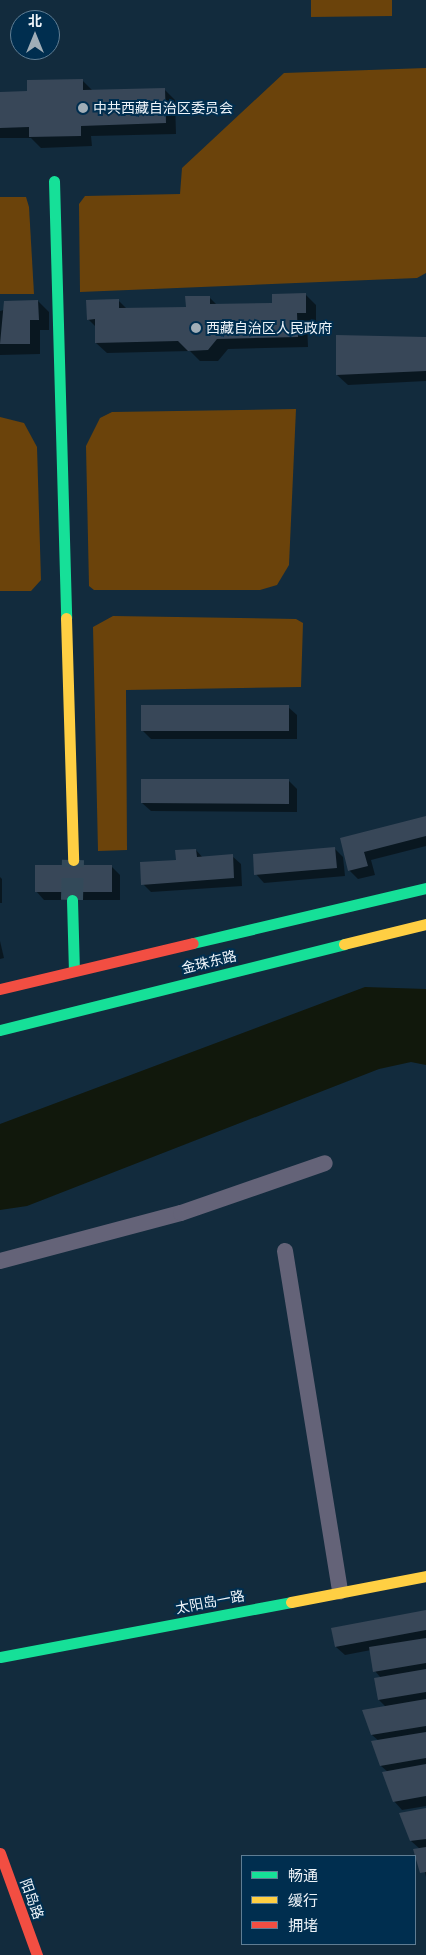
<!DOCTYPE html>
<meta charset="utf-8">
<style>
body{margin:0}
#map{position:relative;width:426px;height:1955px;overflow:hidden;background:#122b3d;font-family:Helvetica,"Noto Sans SC",sans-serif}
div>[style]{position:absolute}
.green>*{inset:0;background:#6b430b}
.water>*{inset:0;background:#11180c}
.shadow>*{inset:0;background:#0007}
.building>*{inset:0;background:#384758}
.secondary-tunnel>*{height:22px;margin-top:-11px;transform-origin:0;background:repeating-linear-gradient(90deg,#334959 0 22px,transparent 0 33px)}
.street>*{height:16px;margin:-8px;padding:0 8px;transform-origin:8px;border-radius:8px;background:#646378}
.fast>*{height:11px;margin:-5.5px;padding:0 5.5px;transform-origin:5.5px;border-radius:5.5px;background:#16e098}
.slow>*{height:11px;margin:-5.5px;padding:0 5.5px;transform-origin:5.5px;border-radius:5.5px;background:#ffcf43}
.jam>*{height:11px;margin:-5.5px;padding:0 5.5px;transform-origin:5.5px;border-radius:5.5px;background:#f24e42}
.dots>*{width:14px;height:14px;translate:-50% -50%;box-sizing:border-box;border:2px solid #002e4f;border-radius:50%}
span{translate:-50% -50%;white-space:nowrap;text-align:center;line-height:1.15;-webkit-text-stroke:4px #002e4f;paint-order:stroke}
.poi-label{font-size:14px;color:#eef4f9}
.left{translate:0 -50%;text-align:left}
.street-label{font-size:14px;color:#eef4f9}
.legend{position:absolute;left:241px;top:1855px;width:175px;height:90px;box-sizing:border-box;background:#002e4f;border:1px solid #5f7d93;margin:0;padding:6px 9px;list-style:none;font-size:15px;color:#eef4f9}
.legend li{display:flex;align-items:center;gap:10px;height:25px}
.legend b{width:25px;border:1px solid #5f7d93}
.north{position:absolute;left:10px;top:10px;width:50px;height:50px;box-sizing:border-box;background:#002e4f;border:1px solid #5f7d93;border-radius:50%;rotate:0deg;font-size:14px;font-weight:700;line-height:20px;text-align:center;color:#eef4f9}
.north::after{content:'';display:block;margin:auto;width:18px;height:22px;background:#a1aeb7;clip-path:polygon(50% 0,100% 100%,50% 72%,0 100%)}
</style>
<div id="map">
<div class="green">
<div style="clip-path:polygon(311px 0,392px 0,392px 16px,311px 17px)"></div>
<div style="clip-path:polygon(426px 68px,426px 273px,417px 278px,80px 292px,79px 204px,85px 196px,180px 194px,182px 168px,284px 73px)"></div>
<div style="clip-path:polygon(0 197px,26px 197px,29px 207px,34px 294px,0 294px)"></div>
<div style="clip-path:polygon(296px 409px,289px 565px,277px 585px,260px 590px,94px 590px,89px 586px,86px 446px,100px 418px,112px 412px)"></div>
<div style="clip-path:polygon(0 417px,24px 423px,37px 447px,41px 580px,31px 591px,0 591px)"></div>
<div style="clip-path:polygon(113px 616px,296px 619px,303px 623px,301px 687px,126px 690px,127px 850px,98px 851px,93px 627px)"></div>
</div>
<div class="water">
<div style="clip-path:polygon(365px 987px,426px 989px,426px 1065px,411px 1062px,379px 1069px,27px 1206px,0 1210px,0 1124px)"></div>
</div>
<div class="shadow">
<div style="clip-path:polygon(82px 80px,93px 91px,164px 89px,175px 100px,176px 134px,91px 136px,92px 146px,41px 148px,31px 138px,0 138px,0 93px,29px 92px)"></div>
<div style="clip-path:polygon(306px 295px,316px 305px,316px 323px,307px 323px,308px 347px,228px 349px,218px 361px,200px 361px,190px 351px,107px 353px,96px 343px,96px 327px,88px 319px,118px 300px,128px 310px,187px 308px,209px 297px,217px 305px,273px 304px)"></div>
<div style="clip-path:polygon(38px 301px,49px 312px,49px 330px,40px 330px,40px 354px,0 355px,0 311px)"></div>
<div style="clip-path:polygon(426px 338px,426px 381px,348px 385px,337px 375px)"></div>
<div style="clip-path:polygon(288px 707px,297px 715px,297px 739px,151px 739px,143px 731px)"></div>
<div style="clip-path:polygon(288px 780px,297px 789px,297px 812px,151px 811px,142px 803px)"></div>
<div style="clip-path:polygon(426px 817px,426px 846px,371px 860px,375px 875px,358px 879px,349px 870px,341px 839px)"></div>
<div style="clip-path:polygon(334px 848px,343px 857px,345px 876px,264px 883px,256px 874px)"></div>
<div style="clip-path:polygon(196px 850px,203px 858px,232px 856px,241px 864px,242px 886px,151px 892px,143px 884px)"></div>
<div style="clip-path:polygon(111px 866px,120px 875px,120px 900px,44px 900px,36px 891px)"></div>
<div style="clip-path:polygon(0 877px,2px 879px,2px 903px,0 903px)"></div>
<div style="clip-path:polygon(0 941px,4px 958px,0 959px)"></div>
<div style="clip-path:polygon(426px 1611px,426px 1806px,402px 1810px,394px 1801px,388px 1772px,381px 1766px,379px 1741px,372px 1735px,386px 1707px,379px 1700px,381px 1678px,375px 1671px,371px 1650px,345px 1655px,336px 1647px,333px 1629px)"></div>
<div style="clip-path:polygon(426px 1809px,426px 1877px,420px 1849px,411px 1841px)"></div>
</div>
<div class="building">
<div style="clip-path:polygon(83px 79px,83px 90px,165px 88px,166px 123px,81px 126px,81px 136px,29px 137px,29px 127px,0 128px,0 92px,27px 91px,27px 80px)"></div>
<div style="clip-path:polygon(306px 293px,306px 313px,297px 313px,298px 337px,217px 339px,208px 350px,188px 351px,178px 341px,95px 343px,95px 319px,87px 320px,86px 300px,119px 299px,119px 308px,186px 307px,185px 296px,210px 296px,210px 304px,272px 303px,272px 294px)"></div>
<div style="clip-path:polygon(38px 300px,39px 320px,30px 320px,30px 344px,0 344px,4px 301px)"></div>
<div style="clip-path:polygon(336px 335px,426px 337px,426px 371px,336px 375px)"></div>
<div style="clip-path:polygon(141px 705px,289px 705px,289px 731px,141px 731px)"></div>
<div style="clip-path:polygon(141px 779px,289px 779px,289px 804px,141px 803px)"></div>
<div style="clip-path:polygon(426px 816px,426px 836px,364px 852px,368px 866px,348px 871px,340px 838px)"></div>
<div style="clip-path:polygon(335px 847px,337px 868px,254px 875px,253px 854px)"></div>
<div style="clip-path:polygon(196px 849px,197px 857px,233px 854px,234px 878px,141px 885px,140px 862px,176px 860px,175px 850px)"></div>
<div style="clip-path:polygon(35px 865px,112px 865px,112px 892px,35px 892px)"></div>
<div style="clip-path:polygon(426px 1610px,426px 1630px,335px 1647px,331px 1628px)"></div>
<div style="clip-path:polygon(426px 1638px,426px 1663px,373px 1672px,369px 1647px)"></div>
<div style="clip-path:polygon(426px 1669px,426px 1692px,378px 1700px,374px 1678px)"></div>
<div style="clip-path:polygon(426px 1699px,426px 1726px,371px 1735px,362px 1710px)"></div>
<div style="clip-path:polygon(426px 1732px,426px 1758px,380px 1766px,371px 1741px)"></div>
<div style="clip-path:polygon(426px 1764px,426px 1796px,393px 1802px,382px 1772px)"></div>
<div style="clip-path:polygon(426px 1808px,426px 1839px,410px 1841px,399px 1813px)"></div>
<div style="clip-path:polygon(426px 1847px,426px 1872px,420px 1873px,413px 1849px)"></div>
</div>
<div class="secondary-tunnel">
<div style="left:72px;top:900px;width:40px;rotate:-88.6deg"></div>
</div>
<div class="street">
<div style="left:285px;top:1251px;width:345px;rotate:80.8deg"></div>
<div style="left:0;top:1261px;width:187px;rotate:-14.9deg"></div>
<div style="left:181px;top:1213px;width:152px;rotate:-19.1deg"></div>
</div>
<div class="fast">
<div style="left:54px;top:181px;width:437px;rotate:88.4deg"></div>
<div style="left:72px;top:900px;width:70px;rotate:88.4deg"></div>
<div style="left:193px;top:943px;width:239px;rotate:-13.3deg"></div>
<div style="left:0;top:1030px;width:355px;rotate:-14deg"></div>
<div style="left:0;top:1657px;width:296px;rotate:-10.7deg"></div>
</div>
<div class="slow">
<div style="left:66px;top:618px;width:242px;rotate:88.3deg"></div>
<div style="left:344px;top:944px;width:84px;rotate:-13.7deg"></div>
<div style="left:291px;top:1602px;width:137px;rotate:-10.9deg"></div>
</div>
<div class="jam">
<div style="left:0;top:989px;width:198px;rotate:-13.4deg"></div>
<div style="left:0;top:1853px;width:109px;rotate:70.1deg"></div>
</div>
<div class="dots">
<div style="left:83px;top:108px;background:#a1aeb7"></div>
<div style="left:196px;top:328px;background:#a1aeb7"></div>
</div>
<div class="poi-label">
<span class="left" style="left:93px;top:108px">中共西藏自治区委员会</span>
<span class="left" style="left:206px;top:328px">西藏自治区人民政府</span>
</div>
<div class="street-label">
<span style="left:209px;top:962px;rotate:-14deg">金珠东路</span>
<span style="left:210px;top:1602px;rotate:-11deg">太阳岛一路</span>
<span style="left:32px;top:1899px;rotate:70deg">阳岛路</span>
</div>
<ul class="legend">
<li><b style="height:6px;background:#16e098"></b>畅通</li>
<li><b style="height:6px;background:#ffcf43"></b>缓行</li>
<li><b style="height:6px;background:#f24e42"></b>拥堵</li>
</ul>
<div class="north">北</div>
</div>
